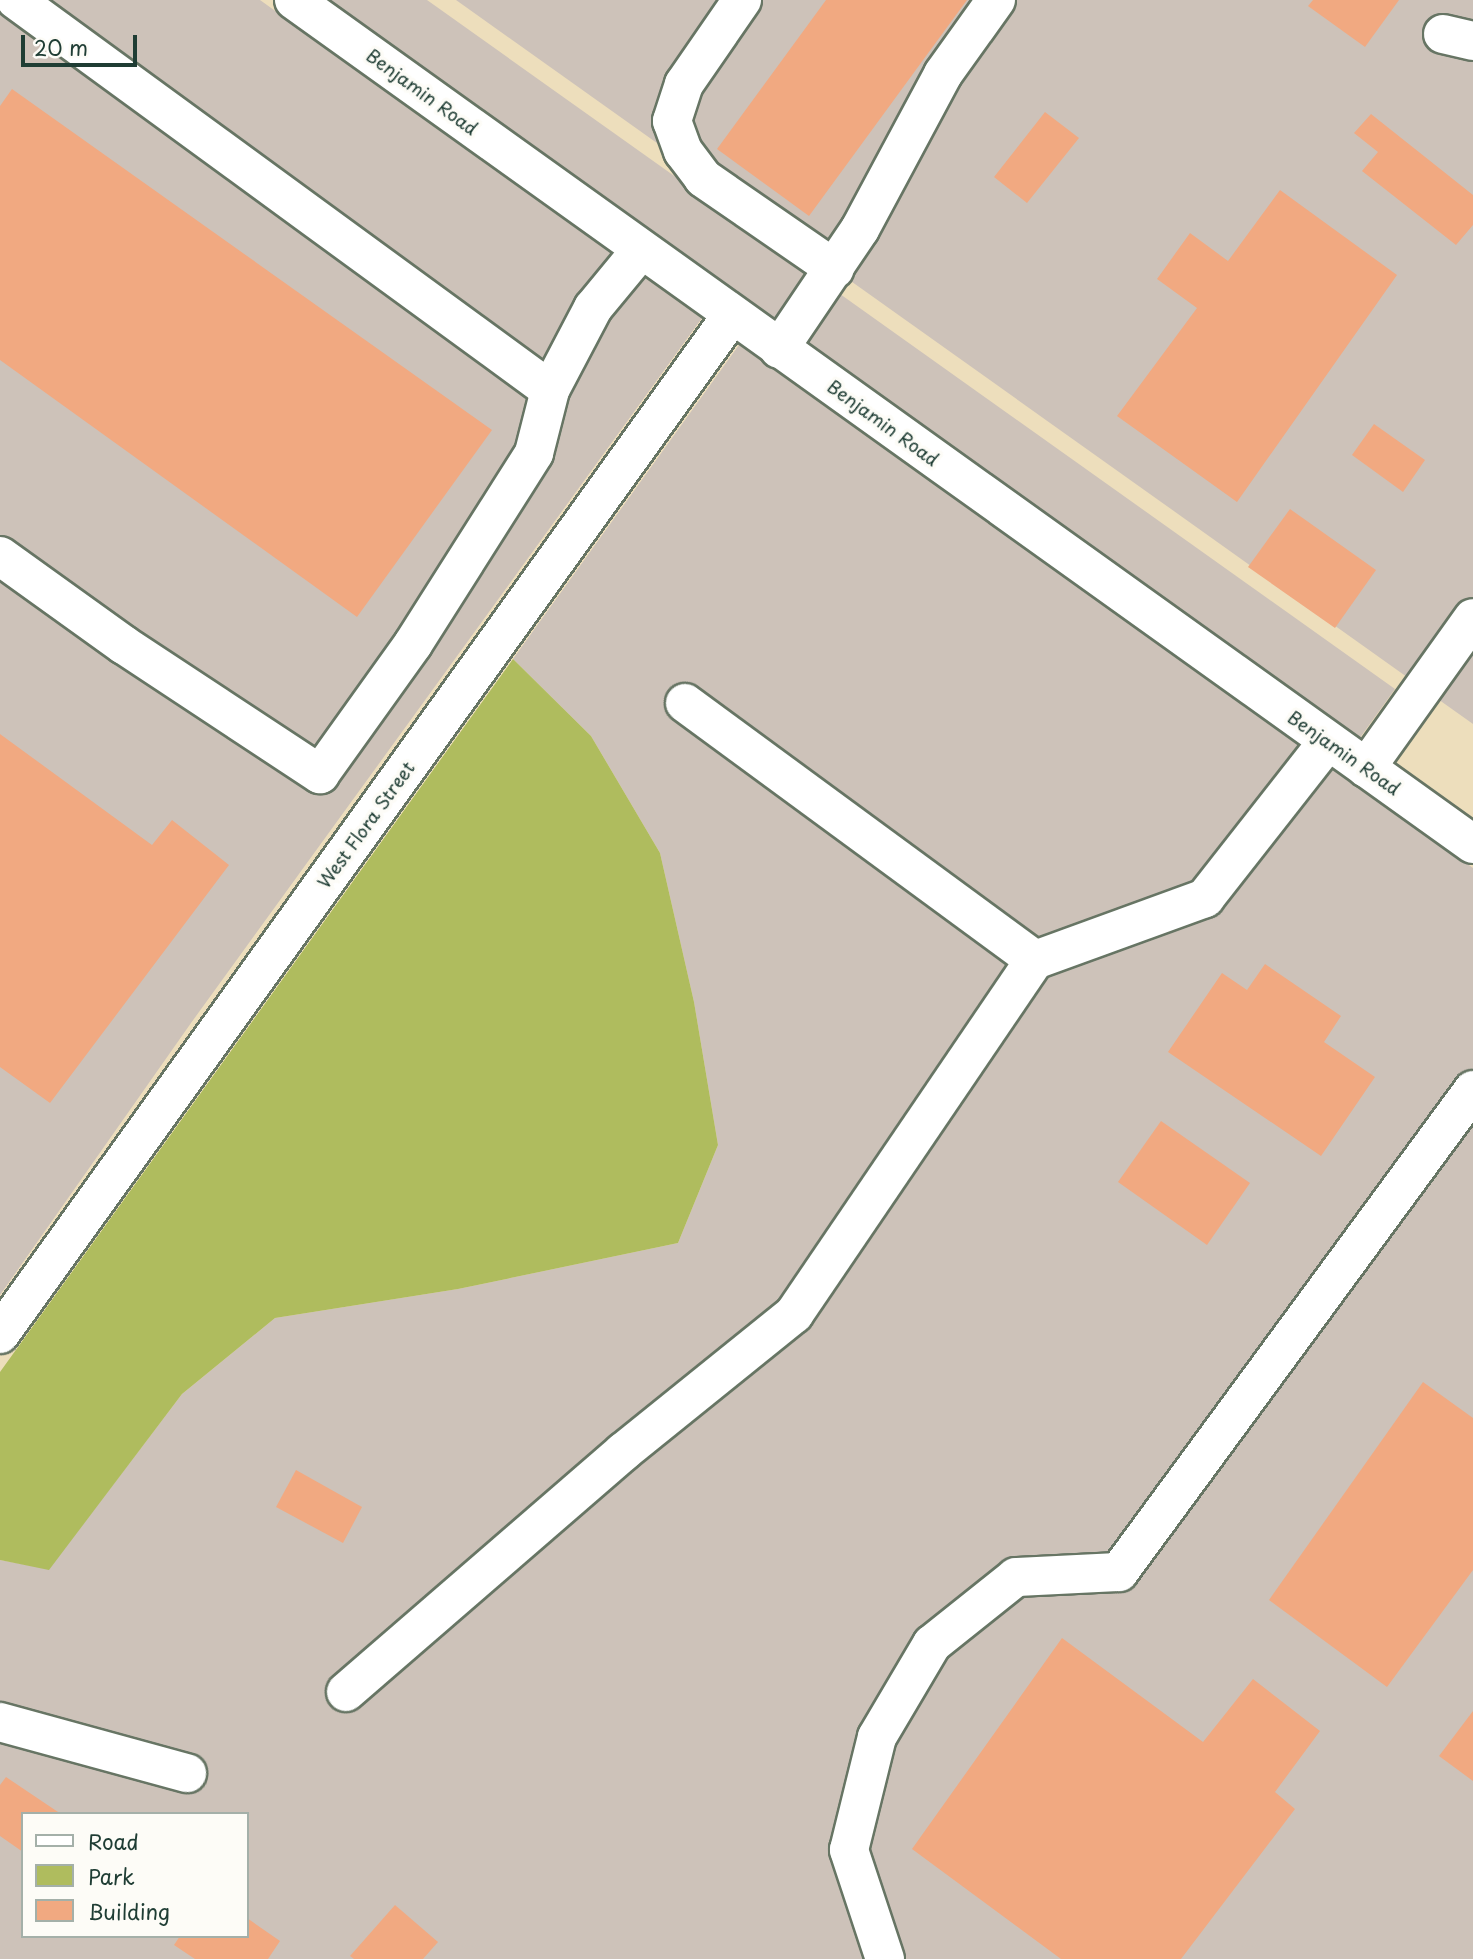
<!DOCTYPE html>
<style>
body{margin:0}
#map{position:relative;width:1473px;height:1959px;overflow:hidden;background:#eddebc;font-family:"Playpen Sans",sans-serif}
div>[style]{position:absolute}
.industrial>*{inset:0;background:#cdc2b9}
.green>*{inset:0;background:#afbc5e}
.building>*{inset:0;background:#f1a981}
.roads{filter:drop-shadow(2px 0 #677564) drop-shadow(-2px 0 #677564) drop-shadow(0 2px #677564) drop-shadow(0 -2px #677564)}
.minor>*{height:38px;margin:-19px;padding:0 19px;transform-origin:19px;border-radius:19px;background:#fff}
span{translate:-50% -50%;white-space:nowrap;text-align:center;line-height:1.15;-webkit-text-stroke:7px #fdfcf7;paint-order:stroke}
.street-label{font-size:18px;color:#1f3d34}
.legend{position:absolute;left:21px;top:1812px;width:228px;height:126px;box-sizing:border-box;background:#fdfcf7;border:2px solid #a4b0a9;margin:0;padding:9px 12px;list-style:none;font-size:21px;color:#1f3d34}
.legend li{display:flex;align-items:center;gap:14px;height:35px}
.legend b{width:35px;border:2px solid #a4b0a9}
.scale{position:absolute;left:21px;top:35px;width:116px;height:32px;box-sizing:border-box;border:4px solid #1f3d34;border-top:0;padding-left:9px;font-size:21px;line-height:24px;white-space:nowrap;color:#1f3d34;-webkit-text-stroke:5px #fdfcf7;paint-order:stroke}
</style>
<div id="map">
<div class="industrial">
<div style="clip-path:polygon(0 0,260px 0,702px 318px,191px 1023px,0 1295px)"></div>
<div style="clip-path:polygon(328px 0,427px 0,1395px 689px,1359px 739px)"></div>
<div style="clip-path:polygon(456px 0,1473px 0,1473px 724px)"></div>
<div style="clip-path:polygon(evenodd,739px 345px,1473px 868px,1473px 1959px,0 1959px,0 1560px,49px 1569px,182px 1394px,275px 1318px,458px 1289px,678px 1243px,718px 1145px,694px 1002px,660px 853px,591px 736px,513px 659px,739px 345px,23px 1814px,247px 1814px,247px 1936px,23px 1936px,23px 1814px)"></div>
</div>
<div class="green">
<div style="clip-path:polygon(513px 659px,591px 736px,660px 853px,694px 1002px,718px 1145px,678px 1243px,458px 1289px,275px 1318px,182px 1394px,49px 1570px,0 1560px,0 1372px)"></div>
</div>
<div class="building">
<div style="clip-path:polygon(826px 0,967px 0,809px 216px,717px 149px)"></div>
<div style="clip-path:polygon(1313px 0,1399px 0,1365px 47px,1308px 6px)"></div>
<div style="clip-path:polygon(12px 89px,492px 430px,357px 617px,0 360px,0 106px)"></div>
<div style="clip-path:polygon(1045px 112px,1079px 138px,1027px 203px,994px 177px)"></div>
<div style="clip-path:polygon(1371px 114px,1473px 195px,1473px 225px,1456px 245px,1362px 171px,1378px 152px,1354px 133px)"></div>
<div style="clip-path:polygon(1280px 190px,1397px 275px,1237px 502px,1117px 416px,1197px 308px,1157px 279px,1190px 233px,1228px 261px)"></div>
<div style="clip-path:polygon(1374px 424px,1425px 460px,1403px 492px,1352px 455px)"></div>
<div style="clip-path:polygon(1290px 509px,1376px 570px,1335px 628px,1248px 567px)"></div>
<div style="clip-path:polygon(0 734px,152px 845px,172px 820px,229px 865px,50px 1103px,0 1067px)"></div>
<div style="clip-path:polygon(1265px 964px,1341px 1016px,1324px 1042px,1375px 1077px,1321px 1156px,1168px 1052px,1222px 973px,1247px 990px)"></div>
<div style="clip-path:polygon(1161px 1121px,1250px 1183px,1207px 1245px,1118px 1182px)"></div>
<div style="clip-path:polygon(1423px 1382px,1473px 1418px,1473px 1570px,1387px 1687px,1269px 1600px)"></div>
<div style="clip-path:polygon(296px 1470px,362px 1507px,343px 1543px,276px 1507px)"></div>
<div style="clip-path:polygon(1062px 1638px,1203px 1742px,1253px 1679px,1320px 1731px,1275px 1792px,1295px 1809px,1181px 1959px,1061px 1959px,912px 1849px)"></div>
<div style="clip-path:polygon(1473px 1711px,1473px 1781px,1439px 1756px)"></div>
<div style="clip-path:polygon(6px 1777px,61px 1814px,23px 1814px,23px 1852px,0 1836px,0 1785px)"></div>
<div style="clip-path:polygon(395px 1905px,438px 1942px,423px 1959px,354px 1959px,350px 1956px)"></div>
<div style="clip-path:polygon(247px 1918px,280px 1941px,268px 1959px,195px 1959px,174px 1945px,180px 1936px,247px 1936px)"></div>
</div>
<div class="roads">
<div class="minor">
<div style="left:16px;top:0;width:661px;rotate:36.14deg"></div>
<div style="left:294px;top:0;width:1450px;rotate:35.6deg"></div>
<div style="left:742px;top:0;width:102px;rotate:124.6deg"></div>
<div style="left:684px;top:84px;width:39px;rotate:108deg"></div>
<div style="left:672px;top:121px;width:32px;rotate:70deg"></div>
<div style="left:683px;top:151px;width:34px;rotate:53deg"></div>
<div style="left:703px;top:178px;width:160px;rotate:34.6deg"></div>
<div style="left:1443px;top:34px;width:31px;rotate:13deg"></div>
<div style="left:779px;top:349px;width:145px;rotate:-56deg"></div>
<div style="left:860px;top:229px;width:176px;rotate:-61.8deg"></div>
<div style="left:943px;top:74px;width:91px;rotate:-54.4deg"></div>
<div style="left:0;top:556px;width:153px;rotate:35.7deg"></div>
<div style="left:124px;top:645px;width:235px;rotate:33.4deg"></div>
<div style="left:320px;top:774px;width:160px;rotate:-54.4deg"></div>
<div style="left:413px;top:644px;width:226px;rotate:-57.6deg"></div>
<div style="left:534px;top:453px;width:65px;rotate:-75.7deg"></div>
<div style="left:550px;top:390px;width:93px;rotate:-62.3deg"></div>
<div style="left:593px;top:308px;width:75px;rotate:-50.4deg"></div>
<div style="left:685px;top:703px;width:434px;rotate:36.3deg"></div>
<div style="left:1366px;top:768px;width:184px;rotate:-54.5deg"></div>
<div style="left:0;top:1334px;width:1255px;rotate:-54.31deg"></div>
<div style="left:346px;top:1692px;width:367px;rotate:-40.9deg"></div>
<div style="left:623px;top:1452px;width:220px;rotate:-38.9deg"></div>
<div style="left:794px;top:1314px;width:428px;rotate:-55.8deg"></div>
<div style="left:1035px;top:960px;width:181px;rotate:-20deg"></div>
<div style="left:1205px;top:898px;width:199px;rotate:-51.9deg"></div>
<div style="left:0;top:1722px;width:194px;rotate:15.3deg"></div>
<div style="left:885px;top:1959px;width:115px;rotate:-108.3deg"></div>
<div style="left:849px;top:1850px;width:116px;rotate:-76.1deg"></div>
<div style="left:877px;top:1737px;width:108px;rotate:-59.4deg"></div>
<div style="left:932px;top:1644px;width:107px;rotate:-38.6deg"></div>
<div style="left:1016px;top:1577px;width:103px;rotate:-2.8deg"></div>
<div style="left:1119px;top:1572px;width:598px;rotate:-53.7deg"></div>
</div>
</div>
<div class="street-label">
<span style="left:422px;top:92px;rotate:36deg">Benjamin Road</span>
<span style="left:883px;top:423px;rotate:36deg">Benjamin Road</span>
<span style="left:1344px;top:753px;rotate:35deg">Benjamin Road</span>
<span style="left:366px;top:825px;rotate:-54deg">West Flora Street</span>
</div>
<ul class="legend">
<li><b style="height:9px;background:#fff"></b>Road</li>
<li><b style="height:19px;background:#afbc5e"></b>Park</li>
<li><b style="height:19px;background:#f1a981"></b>Building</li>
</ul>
<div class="scale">20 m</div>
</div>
